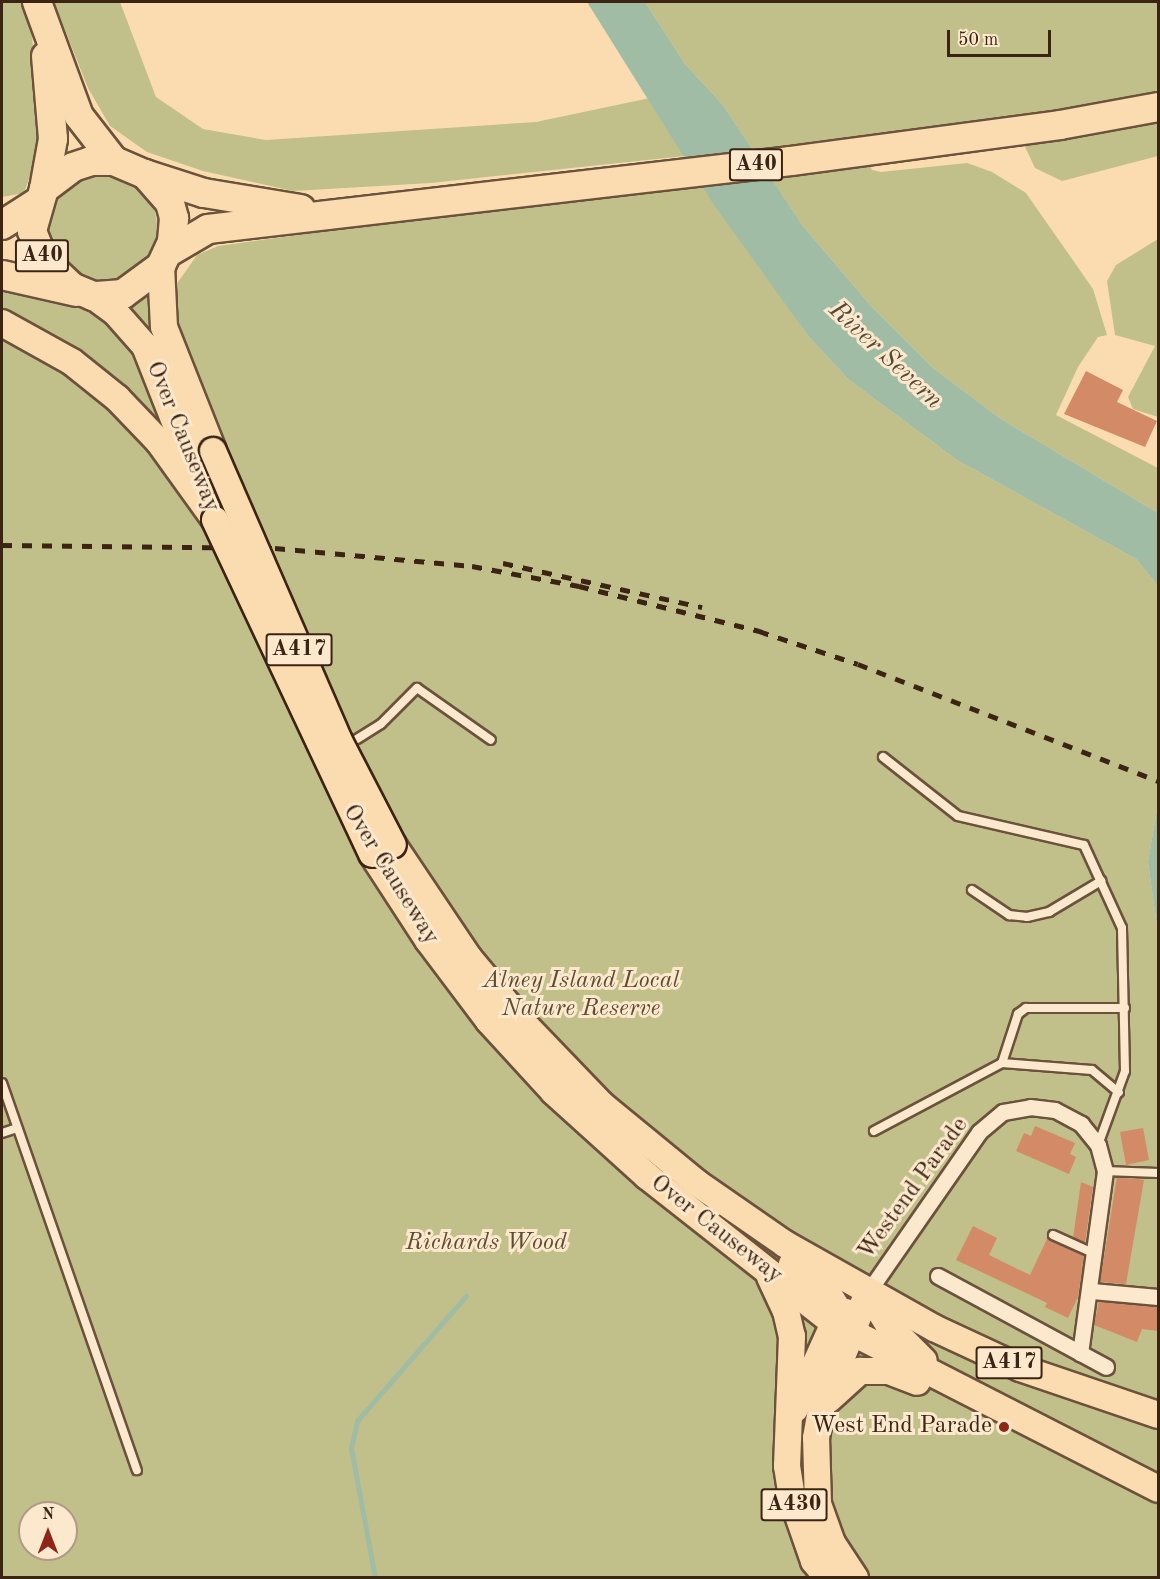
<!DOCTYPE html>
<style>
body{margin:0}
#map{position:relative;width:1160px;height:1579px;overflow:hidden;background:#fbdcb0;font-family:"Old Standard TT",serif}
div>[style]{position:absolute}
.green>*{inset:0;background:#c1c08a}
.round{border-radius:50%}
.water>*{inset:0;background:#a0bca5}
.stream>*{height:4.5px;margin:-2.25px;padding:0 2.25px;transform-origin:2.25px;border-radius:2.25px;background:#a0bca5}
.building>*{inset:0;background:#d38a66}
.roads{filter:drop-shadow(2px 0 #6c523c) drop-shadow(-2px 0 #6c523c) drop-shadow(0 2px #6c523c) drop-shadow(0 -2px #6c523c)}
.lane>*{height:8px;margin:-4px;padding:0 4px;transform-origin:4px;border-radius:4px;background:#fce8cc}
.street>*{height:15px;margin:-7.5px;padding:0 7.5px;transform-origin:7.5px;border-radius:7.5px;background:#fce8cc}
.primary>*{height:26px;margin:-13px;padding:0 13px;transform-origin:13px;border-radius:13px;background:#fbdcb0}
.highway>*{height:28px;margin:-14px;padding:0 14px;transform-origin:14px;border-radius:14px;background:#fbdcb0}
.rail>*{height:4.5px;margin-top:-2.25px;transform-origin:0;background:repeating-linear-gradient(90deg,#3c2415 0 10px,transparent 0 20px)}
.bridges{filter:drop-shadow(2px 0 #3c2415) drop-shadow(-2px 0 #3c2415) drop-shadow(0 2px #3c2415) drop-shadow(0 -2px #3c2415)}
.primary-bridge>*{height:26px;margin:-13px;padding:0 13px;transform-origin:13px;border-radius:13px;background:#fbdcb0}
.dots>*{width:16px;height:16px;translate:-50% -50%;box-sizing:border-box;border:3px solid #fce8cc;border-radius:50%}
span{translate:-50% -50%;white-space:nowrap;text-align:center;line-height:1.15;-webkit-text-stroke:6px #fce8cc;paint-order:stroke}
.shield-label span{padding:2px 4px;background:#fce8cc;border:2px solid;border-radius:4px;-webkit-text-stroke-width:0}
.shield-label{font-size:22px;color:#3c2415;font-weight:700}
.street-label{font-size:24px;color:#3c2415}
.park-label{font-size:24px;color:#5d4b32;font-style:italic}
.poi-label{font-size:24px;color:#3c2415}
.right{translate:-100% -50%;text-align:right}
.water-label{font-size:26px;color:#554a39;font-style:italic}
.frame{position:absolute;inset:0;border:3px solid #3c2415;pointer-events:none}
.north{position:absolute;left:18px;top:1501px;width:60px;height:60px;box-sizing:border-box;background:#fce8cc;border:2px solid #af9a83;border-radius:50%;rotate:0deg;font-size:16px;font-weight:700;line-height:24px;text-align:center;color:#3c2415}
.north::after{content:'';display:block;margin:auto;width:21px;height:27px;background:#8f2418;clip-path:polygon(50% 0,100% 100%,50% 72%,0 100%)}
.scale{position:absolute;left:947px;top:30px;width:104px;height:27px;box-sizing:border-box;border:3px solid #3c2415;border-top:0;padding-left:8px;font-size:18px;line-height:21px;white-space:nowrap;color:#3c2415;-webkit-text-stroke:4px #fce8cc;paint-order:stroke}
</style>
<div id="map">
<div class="green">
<div style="clip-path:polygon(2px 2px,25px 2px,30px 15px,39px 112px,38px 152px,24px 193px,2px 197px)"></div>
<div style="clip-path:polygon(54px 2px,120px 2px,156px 97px,203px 129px,266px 140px,536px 122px,650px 98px,685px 156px,431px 183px,293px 191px,203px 171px,147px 152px,110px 126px,88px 88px)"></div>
<div style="clip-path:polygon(645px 2px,1158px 2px,1158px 156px,1062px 181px,1035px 168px,1019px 134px,962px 151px,894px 164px,869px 162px,872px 170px,881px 172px,967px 163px,992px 172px,1026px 193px,1093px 289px,1107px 335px,1098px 337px,1078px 367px,1056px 415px,1158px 468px,1158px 513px,1001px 419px,932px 367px,871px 306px,803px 226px,723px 105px,685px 64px)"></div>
<div class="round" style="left:49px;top:173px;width:108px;height:108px"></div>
<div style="clip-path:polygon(evenodd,700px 180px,809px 337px,849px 380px,957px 460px,1136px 559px,1158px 586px,1158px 803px,1148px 862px,1158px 933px,1158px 1577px,2px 1577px,2px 283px,101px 314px,176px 285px,197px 255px,218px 246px,700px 180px,30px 1513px,66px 1513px,66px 1549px,30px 1549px,30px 1513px)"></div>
<div style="clip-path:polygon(1158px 239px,1158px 417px,1133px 409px,1128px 397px,1155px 346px,1115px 335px,1107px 281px,1116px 265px)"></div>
</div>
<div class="water">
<div style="clip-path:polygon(587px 2px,645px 2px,685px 64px,723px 105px,803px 226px,871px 306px,932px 367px,1001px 419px,1158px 513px,1158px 586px,1136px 559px,957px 460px,849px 380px,809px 337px,714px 205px)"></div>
<div style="clip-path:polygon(1158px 803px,1158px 933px,1148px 862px)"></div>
</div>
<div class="stream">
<div style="left:375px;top:1578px;width:132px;rotate:-100.5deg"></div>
<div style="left:351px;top:1448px;width:28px;rotate:-77deg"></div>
<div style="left:357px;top:1421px;width:166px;rotate:-48.9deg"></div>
</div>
<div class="building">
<div style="clip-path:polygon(1086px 371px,1123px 390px,1117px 402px,1157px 421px,1145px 447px,1064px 414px)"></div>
<div style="clip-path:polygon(1035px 1126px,1075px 1143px,1070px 1154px,1076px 1157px,1069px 1174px,1016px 1151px,1024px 1133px,1031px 1136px)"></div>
<div style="clip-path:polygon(1143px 1128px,1149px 1160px,1126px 1165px,1120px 1132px)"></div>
<div style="clip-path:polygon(1117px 1177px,1144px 1180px,1126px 1284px,1100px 1282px)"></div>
<div style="clip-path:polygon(1081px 1182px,1093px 1187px,1085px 1243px,1073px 1238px)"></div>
<div style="clip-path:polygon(973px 1226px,997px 1238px,989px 1255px,1030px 1275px,1047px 1239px,1084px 1255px,1078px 1297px,1068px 1318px,1045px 1307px,1047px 1303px,956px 1260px)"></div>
<div style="clip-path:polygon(1099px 1301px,1158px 1307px,1158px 1331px,1142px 1329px,1137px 1342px,1094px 1325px)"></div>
</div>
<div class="roads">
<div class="lane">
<div style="left:357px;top:739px;width:28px;rotate:-32deg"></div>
<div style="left:381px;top:724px;width:51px;rotate:-45deg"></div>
<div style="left:417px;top:688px;width:90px;rotate:35.1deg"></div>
<div style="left:883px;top:757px;width:95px;rotate:38.2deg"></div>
<div style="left:958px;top:816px;width:129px;rotate:13deg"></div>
<div style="left:1084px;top:845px;width:91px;rotate:65.4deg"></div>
<div style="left:1122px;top:928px;width:143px;rotate:88.8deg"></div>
<div style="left:1125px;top:1071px;width:79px;rotate:110deg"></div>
<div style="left:972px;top:890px;width:45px;rotate:34deg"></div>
<div style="left:1009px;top:915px;width:18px;rotate:6deg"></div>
<div style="left:1027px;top:917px;width:23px;rotate:-13deg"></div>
<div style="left:1049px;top:912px;width:61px;rotate:-30.8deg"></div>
<div style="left:1002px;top:1063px;width:52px;rotate:-71.9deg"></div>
<div style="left:1018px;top:1014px;width:10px;rotate:-37deg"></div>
<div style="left:1026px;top:1008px;width:99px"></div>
<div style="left:2px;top:1083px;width:410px;rotate:70.8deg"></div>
<div style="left:874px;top:1131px;width:145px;rotate:-28deg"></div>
<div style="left:1002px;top:1063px;width:90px;rotate:4.4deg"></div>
<div style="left:1092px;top:1070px;width:35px;rotate:40deg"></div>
<div style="left:2px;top:1133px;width:16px;rotate:-18deg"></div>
<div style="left:1105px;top:1171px;width:53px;rotate:2.2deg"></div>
<div style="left:1053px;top:1235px;width:46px;rotate:24.3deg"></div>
</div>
<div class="street">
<div style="left:938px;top:1276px;width:191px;rotate:28.4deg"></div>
<div style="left:1092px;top:1291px;width:66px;rotate:5.2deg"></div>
<div style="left:868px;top:1292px;width:195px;rotate:-55.2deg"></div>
<div style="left:979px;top:1132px;width:31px;rotate:-40deg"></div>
<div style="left:1003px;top:1112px;width:27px;rotate:-10deg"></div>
<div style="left:1030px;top:1107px;width:25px;rotate:7deg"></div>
<div style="left:1055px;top:1110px;width:30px;rotate:28deg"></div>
<div style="left:1081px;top:1124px;width:27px;rotate:51deg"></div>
<div style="left:1098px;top:1145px;width:27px;rotate:75deg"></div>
<div style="left:1105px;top:1171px;width:184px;rotate:97.8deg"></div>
</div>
<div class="primary">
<div style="left:161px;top:266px;width:61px;rotate:87.2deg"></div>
<div style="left:164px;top:327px;width:133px;rotate:68.4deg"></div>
<div style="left:93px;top:296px;width:27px;rotate:36deg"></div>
<div style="left:115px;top:312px;width:45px;rotate:48.6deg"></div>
<div style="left:145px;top:346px;width:142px;rotate:68.5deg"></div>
<div style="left:2px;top:323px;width:80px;rotate:29.1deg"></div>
<div style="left:72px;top:362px;width:58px;rotate:38.7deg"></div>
<div style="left:117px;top:398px;width:61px;rotate:46.3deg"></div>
<div style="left:159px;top:442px;width:96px;rotate:54.3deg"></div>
<div style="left:393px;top:845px;width:136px;rotate:56.1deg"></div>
<div style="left:469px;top:958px;width:85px;rotate:50.3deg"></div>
<div style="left:523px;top:1023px;width:114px;rotate:46.1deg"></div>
<div style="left:602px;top:1105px;width:123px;rotate:39.4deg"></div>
<div style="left:697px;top:1183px;width:107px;rotate:34.7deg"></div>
<div style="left:785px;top:1244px;width:171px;rotate:29.4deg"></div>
<div style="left:934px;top:1328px;width:95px;rotate:24.9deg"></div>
<div style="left:1020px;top:1368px;width:146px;rotate:18.8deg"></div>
<div style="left:372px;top:854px;width:103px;rotate:56.9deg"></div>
<div style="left:428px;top:940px;width:101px;rotate:53deg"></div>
<div style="left:489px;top:1021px;width:96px;rotate:47.5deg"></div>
<div style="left:554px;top:1092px;width:125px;rotate:42.1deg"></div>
<div style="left:647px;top:1176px;width:238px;rotate:38.2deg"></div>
<div style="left:834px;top:1323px;width:364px;rotate:27.1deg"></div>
<div style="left:792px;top:1264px;width:43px;rotate:37.4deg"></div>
<div style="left:826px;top:1290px;width:44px;rotate:58.1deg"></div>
<div style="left:770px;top:1277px;width:38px;rotate:65deg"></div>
<div style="left:786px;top:1311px;width:26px;rotate:77deg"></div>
<div style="left:792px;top:1336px;width:130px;rotate:92.2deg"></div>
<div style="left:787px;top:1466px;width:32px;rotate:81deg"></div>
<div style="left:792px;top:1498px;width:67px;rotate:70.8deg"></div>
<div style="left:814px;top:1561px;width:22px;rotate:51deg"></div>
<div style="left:868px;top:1292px;width:40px;rotate:58deg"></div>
<div style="left:889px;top:1326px;width:49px;rotate:45deg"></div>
<div style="left:829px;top:1399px;width:42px;rotate:-42.1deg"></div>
<div style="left:860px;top:1371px;width:29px"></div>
<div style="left:889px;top:1371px;width:30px;rotate:21deg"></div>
<div style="left:795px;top:1409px;width:94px;rotate:-65.6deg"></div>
<div style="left:834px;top:1323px;width:16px;rotate:-43deg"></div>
<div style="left:855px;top:1578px;width:42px;rotate:-123.3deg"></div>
<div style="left:832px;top:1543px;width:41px;rotate:-109.7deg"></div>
<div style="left:818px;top:1504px;width:66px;rotate:-91.7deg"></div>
<div style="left:816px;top:1438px;width:29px;rotate:-80deg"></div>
<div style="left:821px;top:1409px;width:126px;rotate:-68.1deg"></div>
</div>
<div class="highway">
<div style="left:37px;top:2px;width:121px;rotate:69.8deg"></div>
<div style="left:79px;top:116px;width:57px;rotate:52.1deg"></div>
<div style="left:91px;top:161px;width:23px"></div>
<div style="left:114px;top:161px;width:34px;rotate:23deg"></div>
<div style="left:145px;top:174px;width:38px;rotate:49deg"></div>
<div style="left:170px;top:203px;width:16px;rotate:75deg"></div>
<div style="left:174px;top:218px;width:24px;rotate:95deg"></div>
<div style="left:172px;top:242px;width:26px;rotate:115deg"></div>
<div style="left:161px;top:266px;width:47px;rotate:143.6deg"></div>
<div style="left:123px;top:294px;width:30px;rotate:176deg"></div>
<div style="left:93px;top:296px;width:23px;rotate:-157deg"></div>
<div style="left:72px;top:287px;width:38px;rotate:-137deg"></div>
<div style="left:44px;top:261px;width:32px;rotate:-112deg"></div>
<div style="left:32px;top:231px;width:44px;rotate:-74.1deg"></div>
<div style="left:44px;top:189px;width:36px;rotate:-37deg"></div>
<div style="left:73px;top:167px;width:19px;rotate:-18deg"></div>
<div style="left:145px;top:174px;width:62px;rotate:17.9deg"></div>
<div style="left:204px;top:193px;width:98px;rotate:9.4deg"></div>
<div style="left:44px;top:189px;width:51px;rotate:-79.8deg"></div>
<div style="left:53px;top:139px;width:83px;rotate:-94.8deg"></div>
<div style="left:2px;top:225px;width:43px;rotate:-32.6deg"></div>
<div style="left:169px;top:252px;width:45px;rotate:-30.5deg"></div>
<div style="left:208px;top:229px;width:587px;rotate:-6.65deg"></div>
<div style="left:791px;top:161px;width:271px;rotate:-7.6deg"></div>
<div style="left:1060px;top:125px;width:100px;rotate:-10.4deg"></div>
<div style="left:2px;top:275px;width:76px;rotate:12.9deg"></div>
</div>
</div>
<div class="rail">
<div style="left:2px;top:545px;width:273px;rotate:0.6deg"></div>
<div style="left:275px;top:548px;width:198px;rotate:5.2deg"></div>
<div style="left:472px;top:566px;width:109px;rotate:10.6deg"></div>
<div style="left:579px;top:586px;width:186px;rotate:14deg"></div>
<div style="left:759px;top:631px;width:104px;rotate:18.4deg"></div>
<div style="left:858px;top:664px;width:322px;rotate:21.3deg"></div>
<div style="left:503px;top:563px;width:204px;rotate:12.5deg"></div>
</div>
<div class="bridges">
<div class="primary-bridge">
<div style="left:213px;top:451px;width:314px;rotate:66.5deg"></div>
<div style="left:338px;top:739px;width:119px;rotate:62.6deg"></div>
<div style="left:215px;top:520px;width:369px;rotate:64.8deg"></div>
</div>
</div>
<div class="dots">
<div style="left:1004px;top:1427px;background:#8f2418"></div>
</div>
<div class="shield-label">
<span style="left:756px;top:165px">A40</span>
<span style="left:42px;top:256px">A40</span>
<span style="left:299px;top:650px">A417</span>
<span style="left:1009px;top:1363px">A417</span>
<span style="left:794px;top:1505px">A430</span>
</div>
<div class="street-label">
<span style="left:182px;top:437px;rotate:68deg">Over Causeway</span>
<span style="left:390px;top:875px;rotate:58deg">Over Causeway</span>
<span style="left:914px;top:1189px;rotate:-54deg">Westend Parade</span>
<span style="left:716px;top:1230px;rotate:38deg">Over Causeway</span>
</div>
<div class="park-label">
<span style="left:581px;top:996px">Alney Island Local<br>Nature Reserve</span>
<span style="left:486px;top:1244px">Richards Wood</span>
</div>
<div class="poi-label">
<span class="right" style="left:992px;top:1427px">West End Parade</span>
</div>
<div class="water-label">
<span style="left:885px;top:356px;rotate:43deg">River Severn</span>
</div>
<div class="frame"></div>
<div class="north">N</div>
<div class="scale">50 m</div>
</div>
